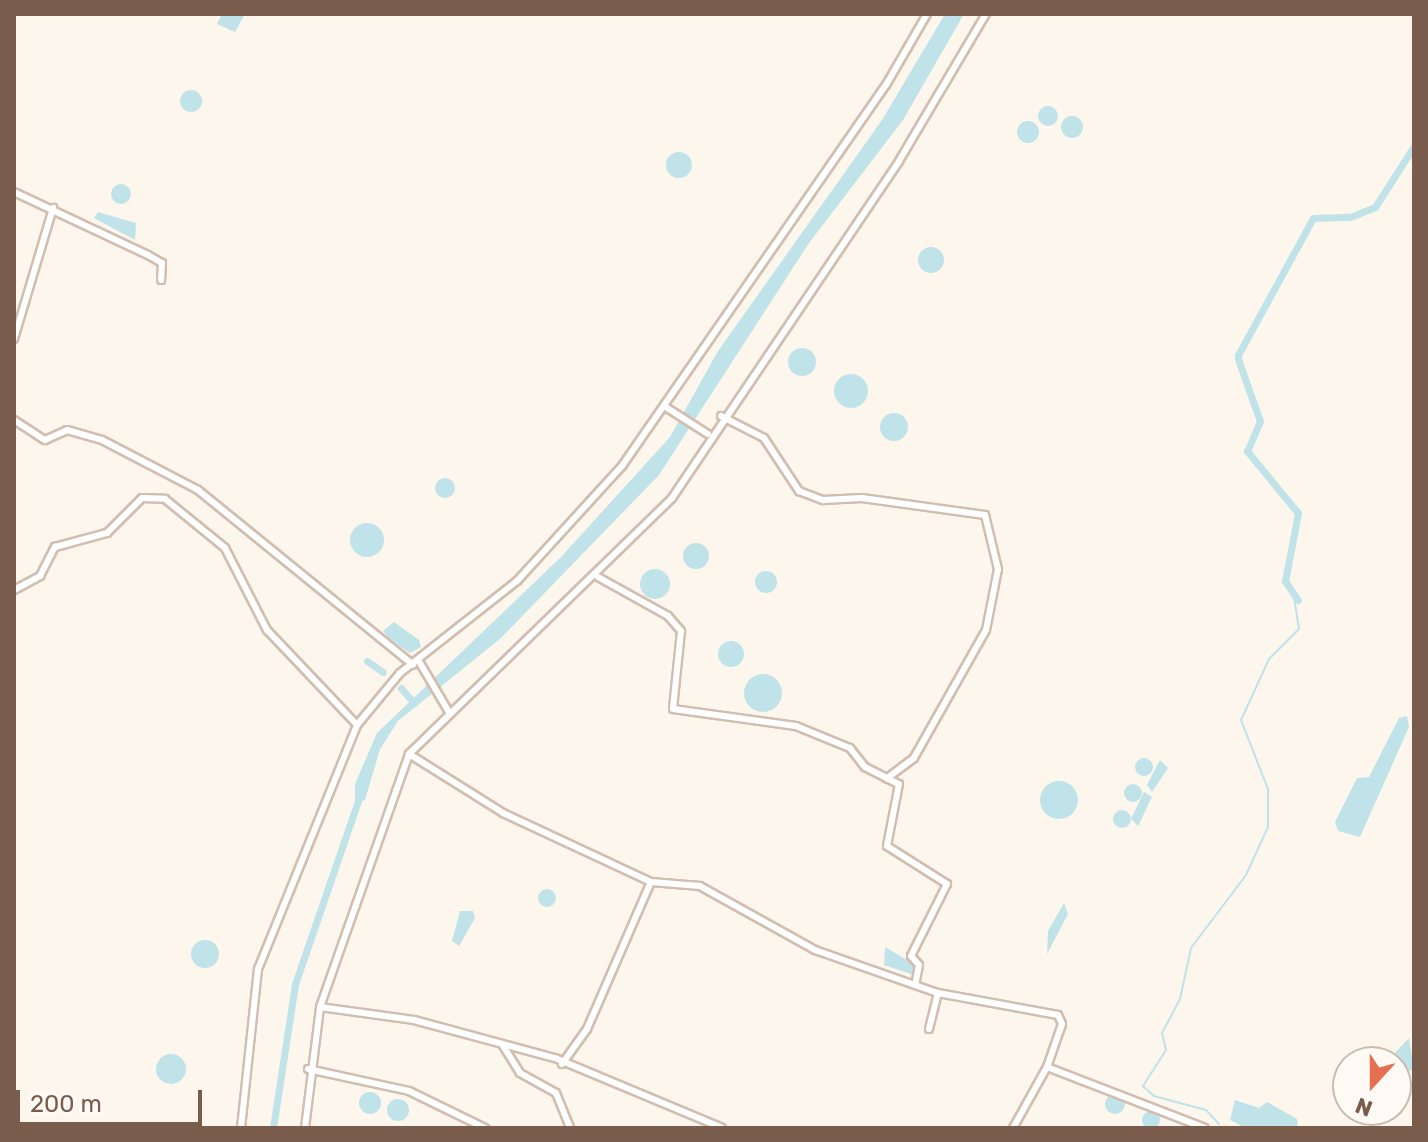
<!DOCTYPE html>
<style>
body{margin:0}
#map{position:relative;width:1428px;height:1142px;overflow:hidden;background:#fdf6ec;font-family:Rubik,sans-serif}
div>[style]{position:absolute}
.water>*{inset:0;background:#bfe3e8}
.round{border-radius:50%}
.stream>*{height:2px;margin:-1px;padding:0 1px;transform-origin:1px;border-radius:1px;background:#bfe3e8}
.canal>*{height:7px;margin:-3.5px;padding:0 3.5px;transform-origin:3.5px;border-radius:3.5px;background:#bfe3e8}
.roads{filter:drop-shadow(2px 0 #d1beb0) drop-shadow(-2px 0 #d1beb0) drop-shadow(0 2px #d1beb0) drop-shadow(0 -2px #d1beb0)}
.minor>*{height:6px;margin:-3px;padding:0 3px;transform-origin:3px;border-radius:3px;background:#fff}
span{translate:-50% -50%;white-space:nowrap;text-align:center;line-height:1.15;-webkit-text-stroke:7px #fffaf3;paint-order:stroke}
.frame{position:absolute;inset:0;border:16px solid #7a5c4d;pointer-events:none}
.north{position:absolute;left:1332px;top:1046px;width:80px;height:80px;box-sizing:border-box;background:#fffaf3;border:2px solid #cabbb1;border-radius:50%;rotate:201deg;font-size:22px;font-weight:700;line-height:32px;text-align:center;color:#7a5c4d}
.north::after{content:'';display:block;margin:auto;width:28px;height:36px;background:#e76f51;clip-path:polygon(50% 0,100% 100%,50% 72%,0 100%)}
.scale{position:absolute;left:16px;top:1090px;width:186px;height:36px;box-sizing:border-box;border:4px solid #7a5c4d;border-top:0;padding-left:10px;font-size:24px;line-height:28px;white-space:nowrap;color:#7a5c4d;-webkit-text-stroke:6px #fffaf3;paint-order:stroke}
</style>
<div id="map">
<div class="water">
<div style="clip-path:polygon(222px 14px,245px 14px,235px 32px,217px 24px)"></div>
<div style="clip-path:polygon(945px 14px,964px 14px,903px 120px,809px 243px,659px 475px,501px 638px,398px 721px,380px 749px,365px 800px,355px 803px,355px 784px,377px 733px,561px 557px,670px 437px,718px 351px,882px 120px)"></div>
<div class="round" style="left:180px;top:90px;width:22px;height:22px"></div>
<div class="round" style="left:1038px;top:106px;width:20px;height:20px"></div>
<div class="round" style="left:1061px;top:116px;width:22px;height:22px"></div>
<div class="round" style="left:1017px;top:121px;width:22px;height:22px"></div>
<div class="round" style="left:666px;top:152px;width:26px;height:26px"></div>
<div class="round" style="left:111px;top:184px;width:20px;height:20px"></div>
<div style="clip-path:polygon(98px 212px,136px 223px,135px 240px,94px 218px)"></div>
<div class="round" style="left:918px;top:247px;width:26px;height:26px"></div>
<div class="round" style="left:788px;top:348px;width:28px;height:28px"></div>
<div class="round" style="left:834px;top:374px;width:34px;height:34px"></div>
<div class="round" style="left:880px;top:413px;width:28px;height:28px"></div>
<div class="round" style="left:435px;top:478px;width:20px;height:20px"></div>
<div class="round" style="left:350px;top:523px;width:34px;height:34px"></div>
<div class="round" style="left:683px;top:543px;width:26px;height:26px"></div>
<div class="round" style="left:640px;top:569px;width:30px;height:30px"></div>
<div class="round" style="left:755px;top:571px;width:22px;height:22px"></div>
<div style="clip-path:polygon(394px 622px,419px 640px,421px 647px,410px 653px,390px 639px,383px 631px)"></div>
<div class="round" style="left:718px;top:641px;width:26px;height:26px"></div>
<div class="round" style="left:744px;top:674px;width:38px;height:38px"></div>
<div style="clip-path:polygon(1407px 716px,1409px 727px,1360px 837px,1338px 831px,1335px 822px,1357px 778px,1369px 777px,1399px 718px)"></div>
<div class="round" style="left:1135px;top:758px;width:18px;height:18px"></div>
<div style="clip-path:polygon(1160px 760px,1168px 768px,1152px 792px,1147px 785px)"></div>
<div class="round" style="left:1040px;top:781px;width:38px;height:38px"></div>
<div class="round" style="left:1124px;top:784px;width:18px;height:18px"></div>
<div style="clip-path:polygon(1144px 792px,1152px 797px,1138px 826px,1131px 819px)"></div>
<div class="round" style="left:1113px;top:810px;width:18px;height:18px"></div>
<div class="round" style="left:538px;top:889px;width:18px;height:18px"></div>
<div style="clip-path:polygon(1064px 903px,1068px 914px,1047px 954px,1048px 931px)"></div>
<div style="clip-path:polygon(460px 911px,473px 911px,475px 918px,459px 946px,452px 941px)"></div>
<div class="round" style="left:191px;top:940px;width:28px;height:28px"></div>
<div style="clip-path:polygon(885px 947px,914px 964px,914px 975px,884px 965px)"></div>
<div style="clip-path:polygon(1409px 1038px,1414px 1070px,1408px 1071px,1390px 1058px)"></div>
<div class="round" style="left:156px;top:1054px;width:30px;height:30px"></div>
<div class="round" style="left:359px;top:1092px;width:22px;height:22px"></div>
<div class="round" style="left:1105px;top:1094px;width:20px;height:20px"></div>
<div class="round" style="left:387px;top:1099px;width:22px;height:22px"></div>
<div style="clip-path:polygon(1235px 1100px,1259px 1108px,1267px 1102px,1297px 1119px,1298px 1128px,1246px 1128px,1230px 1120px)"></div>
<div class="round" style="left:1142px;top:1111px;width:18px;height:18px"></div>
</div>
<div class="stream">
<div style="left:1219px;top:1124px;width:19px;rotate:-133deg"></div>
<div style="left:1206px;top:1110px;width:54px;rotate:-164.9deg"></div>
<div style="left:1154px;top:1096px;width:15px;rotate:-138deg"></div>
<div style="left:1143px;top:1086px;width:43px;rotate:-57.4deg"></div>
<div style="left:1166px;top:1050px;width:17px;rotate:-103deg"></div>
<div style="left:1162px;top:1033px;width:38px;rotate:-62deg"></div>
<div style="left:1180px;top:999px;width:52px;rotate:-77.8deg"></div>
<div style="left:1191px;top:948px;width:91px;rotate:-53deg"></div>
<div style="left:1246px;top:875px;width:53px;rotate:-65.4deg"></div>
<div style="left:1268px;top:827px;width:38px;rotate:-90deg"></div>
<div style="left:1268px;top:789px;width:74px;rotate:-111.4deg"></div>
<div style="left:1241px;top:720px;width:67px;rotate:-65.3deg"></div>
<div style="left:1269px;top:659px;width:42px;rotate:-45deg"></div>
<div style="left:1299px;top:629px;width:32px;rotate:-99deg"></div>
</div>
<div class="canal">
<div style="left:1238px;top:355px;width:156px;rotate:-61.3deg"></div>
<div style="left:1313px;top:218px;width:37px;rotate:-2deg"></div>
<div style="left:1350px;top:217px;width:27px;rotate:-22deg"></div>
<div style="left:1375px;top:207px;width:72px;rotate:-57.4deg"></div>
<div style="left:1238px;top:359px;width:66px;rotate:70.5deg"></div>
<div style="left:1260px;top:421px;width:33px;rotate:113deg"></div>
<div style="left:1247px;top:451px;width:80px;rotate:50.6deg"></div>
<div style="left:1298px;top:513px;width:69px;rotate:100.8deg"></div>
<div style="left:1285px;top:581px;width:23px;rotate:56deg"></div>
<div style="left:367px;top:661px;width:19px;rotate:35deg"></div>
<div style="left:401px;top:688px;width:20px;rotate:49deg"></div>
<div style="left:273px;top:1128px;width:146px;rotate:-81.3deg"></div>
<div style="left:295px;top:984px;width:197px;rotate:-71deg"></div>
</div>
<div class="roads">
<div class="minor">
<div style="left:14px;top:192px;width:148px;rotate:25.2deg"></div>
<div style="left:148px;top:255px;width:16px;rotate:30deg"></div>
<div style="left:162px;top:263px;width:17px;rotate:93deg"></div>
<div style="left:14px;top:339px;width:137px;rotate:-73.4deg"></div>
<div style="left:664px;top:406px;width:52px;rotate:32.5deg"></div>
<div style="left:721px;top:416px;width:48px;rotate:27.1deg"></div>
<div style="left:764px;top:438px;width:64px;rotate:56.6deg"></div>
<div style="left:799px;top:491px;width:26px;rotate:21deg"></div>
<div style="left:823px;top:500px;width:39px;rotate:-3deg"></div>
<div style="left:862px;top:498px;width:124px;rotate:7.9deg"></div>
<div style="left:985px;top:515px;width:56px;rotate:76.5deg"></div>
<div style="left:998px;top:569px;width:62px;rotate:101.1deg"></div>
<div style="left:986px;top:630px;width:147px;rotate:119.4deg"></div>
<div style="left:914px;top:758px;width:34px;rotate:143deg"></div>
<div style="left:14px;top:420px;width:37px;rotate:33deg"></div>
<div style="left:45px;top:440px;width:24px;rotate:-24deg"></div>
<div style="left:67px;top:430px;width:36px;rotate:16deg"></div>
<div style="left:102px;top:440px;width:108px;rotate:27.5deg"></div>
<div style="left:198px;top:490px;width:277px;rotate:39.1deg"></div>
<div style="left:598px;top:577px;width:80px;rotate:29.1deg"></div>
<div style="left:668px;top:616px;width:20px;rotate:49deg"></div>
<div style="left:681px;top:631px;width:78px;rotate:95.9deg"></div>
<div style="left:673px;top:709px;width:124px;rotate:7.9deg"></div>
<div style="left:796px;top:726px;width:58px;rotate:22.2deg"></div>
<div style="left:850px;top:748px;width:24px;rotate:52deg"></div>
<div style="left:865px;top:767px;width:38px;rotate:27deg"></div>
<div style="left:899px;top:784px;width:63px;rotate:101deg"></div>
<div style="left:887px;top:846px;width:71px;rotate:32.3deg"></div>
<div style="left:947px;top:884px;width:80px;rotate:116.6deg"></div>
<div style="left:911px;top:956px;width:12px;rotate:48deg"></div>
<div style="left:919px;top:965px;width:20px;rotate:101deg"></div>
<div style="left:14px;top:590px;width:30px;rotate:-28deg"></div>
<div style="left:40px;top:576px;width:33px;rotate:-63deg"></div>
<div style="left:55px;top:547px;width:54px;rotate:-15.1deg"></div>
<div style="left:107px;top:533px;width:49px;rotate:-45deg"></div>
<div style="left:142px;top:498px;width:23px;rotate:2deg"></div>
<div style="left:165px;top:499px;width:77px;rotate:39.2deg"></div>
<div style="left:225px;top:548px;width:92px;rotate:62.9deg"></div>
<div style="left:267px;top:630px;width:131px;rotate:46.5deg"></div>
<div style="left:420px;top:663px;width:59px;rotate:59.5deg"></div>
<div style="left:409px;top:754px;width:111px;rotate:32.1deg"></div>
<div style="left:503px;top:813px;width:163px;rotate:25deg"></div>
<div style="left:651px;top:882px;width:49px;rotate:4.7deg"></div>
<div style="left:700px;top:886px;width:132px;rotate:29.1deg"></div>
<div style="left:815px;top:950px;width:130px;rotate:19.3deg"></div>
<div style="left:938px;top:993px;width:122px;rotate:10.4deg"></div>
<div style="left:1058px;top:1015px;width:10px;rotate:66deg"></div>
<div style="left:1062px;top:1024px;width:46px;rotate:109.2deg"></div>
<div style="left:1047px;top:1067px;width:70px;rotate:119.1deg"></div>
<div style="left:320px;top:1007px;width:95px;rotate:7.9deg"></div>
<div style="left:414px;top:1020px;width:146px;rotate:15.1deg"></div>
<div style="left:555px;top:1058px;width:181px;rotate:22.7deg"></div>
<div style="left:929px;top:1029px;width:37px;rotate:-76deg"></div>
<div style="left:502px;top:1044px;width:34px;rotate:58deg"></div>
<div style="left:520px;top:1073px;width:41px;rotate:29.1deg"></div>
<div style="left:556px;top:1093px;width:38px;rotate:68deg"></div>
<div style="left:562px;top:1064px;width:43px;rotate:-54.5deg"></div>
<div style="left:587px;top:1029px;width:160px;rotate:-66.5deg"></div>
<div style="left:1047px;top:1067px;width:169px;rotate:21.1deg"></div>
<div style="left:308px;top:1069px;width:103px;rotate:12.3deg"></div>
<div style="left:409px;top:1091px;width:85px;rotate:26deg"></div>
<div style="left:241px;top:1128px;width:160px;rotate:-83.9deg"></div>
<div style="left:258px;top:969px;width:263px;rotate:-67.9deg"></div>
<div style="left:357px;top:725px;width:67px;rotate:-50.4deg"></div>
<div style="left:400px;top:673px;width:149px;rotate:-38.2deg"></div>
<div style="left:517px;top:581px;width:156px;rotate:-47.6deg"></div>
<div style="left:622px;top:466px;width:464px;rotate:-55.3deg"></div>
<div style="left:886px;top:85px;width:82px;rotate:-60deg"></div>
<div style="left:305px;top:1128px;width:122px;rotate:-82.9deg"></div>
<div style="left:320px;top:1007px;width:268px;rotate:-70.6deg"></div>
<div style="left:409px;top:754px;width:367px;rotate:-44.2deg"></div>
<div style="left:672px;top:498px;width:406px;rotate:-56deg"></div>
<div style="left:899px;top:161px;width:171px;rotate:-59.4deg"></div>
</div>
</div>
<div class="frame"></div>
<div class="north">N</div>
<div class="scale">200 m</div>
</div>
